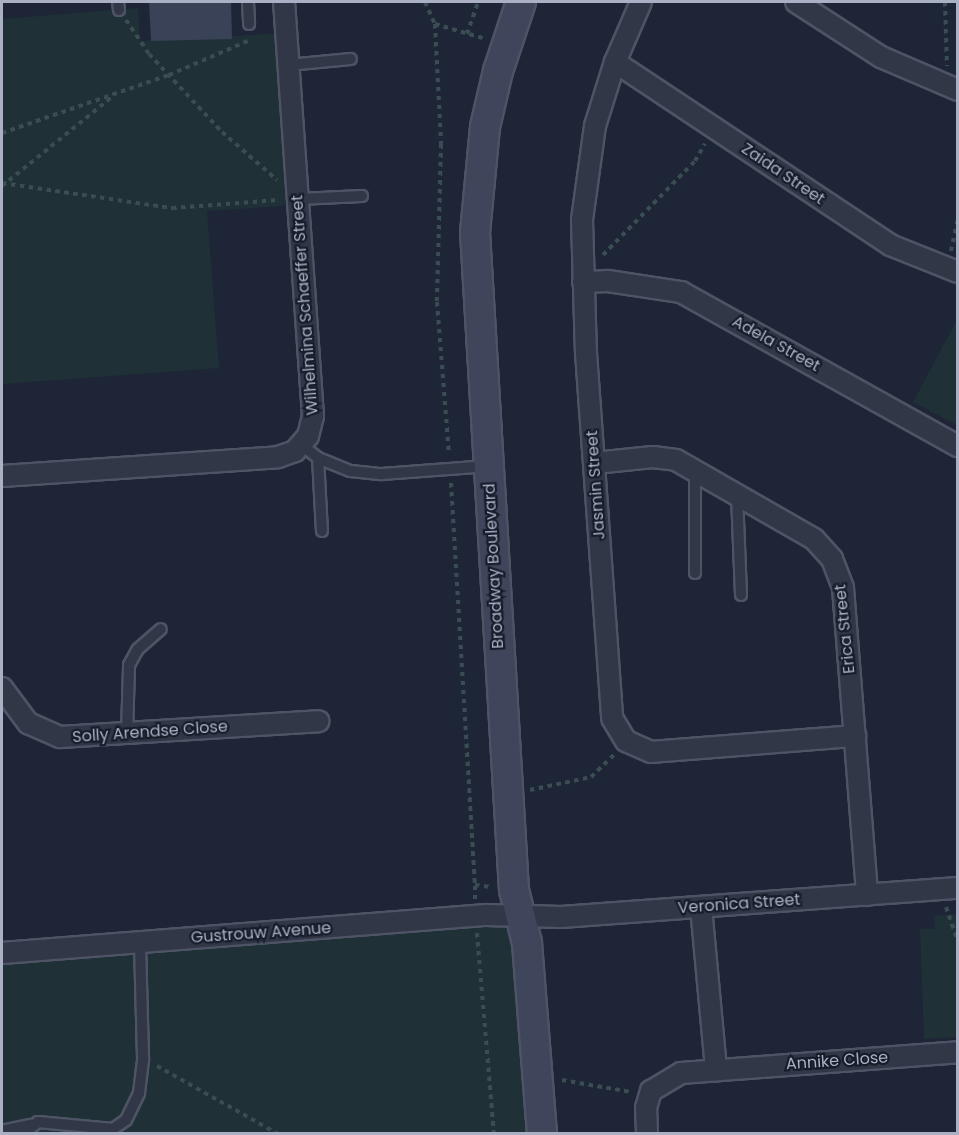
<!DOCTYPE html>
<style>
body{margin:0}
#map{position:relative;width:959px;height:1135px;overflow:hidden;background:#1d2536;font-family:Poppins,sans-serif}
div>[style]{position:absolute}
.green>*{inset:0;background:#1f3137}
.building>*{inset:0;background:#394257}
.path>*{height:4px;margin-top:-2px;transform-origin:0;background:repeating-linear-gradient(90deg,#3a4d52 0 4.5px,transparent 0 9px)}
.roads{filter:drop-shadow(2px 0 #4e5465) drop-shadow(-2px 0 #4e5465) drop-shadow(0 2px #4e5465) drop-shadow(0 -2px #4e5465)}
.lane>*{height:10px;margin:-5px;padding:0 5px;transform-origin:5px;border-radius:5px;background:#313747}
.street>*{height:20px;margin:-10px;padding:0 10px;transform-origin:10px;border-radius:10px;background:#313747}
.secondary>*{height:28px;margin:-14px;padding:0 14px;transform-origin:14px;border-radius:14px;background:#3f455a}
span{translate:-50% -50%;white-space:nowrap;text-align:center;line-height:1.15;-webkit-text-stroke:4.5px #171c2b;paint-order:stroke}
.street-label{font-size:16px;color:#aab1c4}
.frame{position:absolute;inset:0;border:3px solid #aab1c4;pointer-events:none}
</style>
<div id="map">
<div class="green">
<div style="clip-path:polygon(138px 8px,140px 41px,286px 33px,298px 199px,281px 206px,207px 211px,219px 368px,2px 384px,2px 19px)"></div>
<div style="clip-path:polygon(957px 320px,957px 425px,913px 402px)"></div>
<div style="clip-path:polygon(957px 914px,957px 1037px,924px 1039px,920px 929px,935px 929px,934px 916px)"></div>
<div style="clip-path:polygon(519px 915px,541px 1133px,2px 1134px,2px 957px)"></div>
</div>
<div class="building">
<div style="clip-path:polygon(149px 2px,231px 2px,232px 39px,151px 41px)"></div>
</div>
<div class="path">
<div style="left:425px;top:2px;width:24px;rotate:66deg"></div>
<div style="left:435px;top:24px;width:53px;rotate:16.4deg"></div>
<div style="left:945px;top:2px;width:64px;rotate:88.2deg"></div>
<div style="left:126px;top:20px;width:41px;rotate:55.9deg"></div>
<div style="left:149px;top:54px;width:107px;rotate:46.9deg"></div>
<div style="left:222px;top:132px;width:73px;rotate:41.1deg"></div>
<div style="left:435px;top:24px;width:120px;rotate:87.1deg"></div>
<div style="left:441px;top:144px;width:158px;rotate:91.5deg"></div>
<div style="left:437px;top:302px;width:152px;rotate:85.5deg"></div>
<div style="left:467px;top:34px;width:34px;rotate:-71deg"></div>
<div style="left:2px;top:133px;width:177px;rotate:-19.2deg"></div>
<div style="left:169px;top:75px;width:88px;rotate:-23.4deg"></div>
<div style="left:2px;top:183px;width:172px;rotate:8.4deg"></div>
<div style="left:172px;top:208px;width:107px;rotate:-4.3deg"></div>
<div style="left:2px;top:186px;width:143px;rotate:-39deg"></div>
<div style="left:951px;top:251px;width:34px;rotate:-78deg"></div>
<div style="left:603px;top:255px;width:132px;rotate:-45.6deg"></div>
<div style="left:695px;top:161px;width:20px;rotate:-60deg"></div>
<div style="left:451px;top:483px;width:403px;rotate:86.6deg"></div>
<div style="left:475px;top:885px;width:16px;rotate:7deg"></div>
<div style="left:530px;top:790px;width:62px;rotate:-12deg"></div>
<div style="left:591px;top:777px;width:32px;rotate:-44deg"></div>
<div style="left:475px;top:899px;width:14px;rotate:-90deg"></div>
<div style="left:946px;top:907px;width:36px;rotate:71deg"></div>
<div style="left:477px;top:933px;width:202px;rotate:85.2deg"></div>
<div style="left:157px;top:1066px;width:139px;rotate:29.3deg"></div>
<div style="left:562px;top:1080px;width:70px;rotate:9.9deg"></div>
</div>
<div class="roads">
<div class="lane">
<div style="left:118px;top:2px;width:8px;rotate:83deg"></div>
<div style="left:248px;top:2px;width:22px;rotate:87deg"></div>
<div style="left:288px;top:65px;width:63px;rotate:-5.4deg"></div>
<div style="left:298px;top:199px;width:64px;rotate:-2.7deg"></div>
<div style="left:302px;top:445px;width:21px;rotate:39deg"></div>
<div style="left:318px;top:458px;width:35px;rotate:22deg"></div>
<div style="left:351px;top:471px;width:31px;rotate:6deg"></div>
<div style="left:382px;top:474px;width:107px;rotate:-4.3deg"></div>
<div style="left:318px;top:458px;width:73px;rotate:86.9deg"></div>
<div style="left:695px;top:471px;width:102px;rotate:90deg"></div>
<div style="left:737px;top:495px;width:100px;rotate:87.7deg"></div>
<div style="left:127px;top:734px;width:69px;rotate:-88.3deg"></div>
<div style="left:129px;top:665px;width:18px;rotate:-61deg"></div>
<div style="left:138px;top:649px;width:30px;rotate:-41deg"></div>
<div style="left:2px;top:1131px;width:30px;rotate:-12deg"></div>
<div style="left:23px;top:1134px;width:19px;rotate:-39deg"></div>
<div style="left:38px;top:1122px;width:75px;rotate:5.3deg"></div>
<div style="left:113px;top:1129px;width:16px;rotate:-35deg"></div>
<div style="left:126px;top:1120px;width:30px;rotate:-64deg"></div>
<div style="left:139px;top:1093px;width:35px;rotate:-83deg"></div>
<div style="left:143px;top:1058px;width:116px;rotate:-91.5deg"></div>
</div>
<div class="street">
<div style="left:641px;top:2px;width:65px;rotate:113.4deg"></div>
<div style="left:615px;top:62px;width:67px;rotate:107.4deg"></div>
<div style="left:595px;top:126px;width:95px;rotate:97.9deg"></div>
<div style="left:582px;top:220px;width:133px;rotate:88.3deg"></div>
<div style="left:586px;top:353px;width:366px;rotate:85.9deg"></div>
<div style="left:612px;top:718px;width:27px;rotate:59deg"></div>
<div style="left:626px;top:741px;width:27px;rotate:24deg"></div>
<div style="left:651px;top:752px;width:205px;rotate:-4.5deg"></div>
<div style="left:796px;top:2px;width:101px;rotate:32.9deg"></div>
<div style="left:881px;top:57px;width:84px;rotate:23.2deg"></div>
<div style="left:615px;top:62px;width:330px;rotate:33.6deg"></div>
<div style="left:890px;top:245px;width:73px;rotate:21.7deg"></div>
<div style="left:583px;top:282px;width:25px;rotate:-2deg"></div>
<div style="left:608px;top:281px;width:74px;rotate:8.6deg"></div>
<div style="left:681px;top:292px;width:317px;rotate:29.1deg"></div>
<div style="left:595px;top:463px;width:58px;rotate:-5.9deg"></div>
<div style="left:653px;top:457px;width:23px;rotate:7deg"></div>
<div style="left:676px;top:460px;width:159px;rotate:29.8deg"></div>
<div style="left:814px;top:539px;width:27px;rotate:48deg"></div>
<div style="left:832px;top:559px;width:31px;rotate:69deg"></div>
<div style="left:843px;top:588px;width:308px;rotate:85.5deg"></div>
<div style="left:2px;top:476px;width:277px;rotate:-3.9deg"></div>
<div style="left:278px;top:457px;width:18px;rotate:-19deg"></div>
<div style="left:295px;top:451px;width:20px;rotate:-49deg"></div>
<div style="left:308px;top:436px;width:21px;rotate:-76deg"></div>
<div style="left:313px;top:416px;width:415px;rotate:-94deg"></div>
<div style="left:2px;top:688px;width:44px;rotate:53.4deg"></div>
<div style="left:28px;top:723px;width:35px;rotate:24deg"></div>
<div style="left:60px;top:737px;width:259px;rotate:-3.5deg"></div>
<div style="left:701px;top:907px;width:164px;rotate:84.7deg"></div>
<div style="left:2px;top:953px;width:486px;rotate:-4.5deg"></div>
<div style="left:487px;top:915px;width:74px;rotate:1.5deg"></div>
<div style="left:561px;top:917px;width:398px;rotate:-4.2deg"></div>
<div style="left:647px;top:1134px;width:26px;rotate:-92deg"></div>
<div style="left:646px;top:1108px;width:18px;rotate:-74deg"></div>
<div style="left:651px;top:1091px;width:35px;rotate:-31deg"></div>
<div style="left:681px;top:1073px;width:278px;rotate:-4.3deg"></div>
</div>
<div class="secondary">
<div style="left:521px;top:2px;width:73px;rotate:108.4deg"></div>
<div style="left:498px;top:71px;width:57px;rotate:103.1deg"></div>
<div style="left:485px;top:127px;width:105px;rotate:95.4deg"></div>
<div style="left:475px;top:232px;width:659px;rotate:86.61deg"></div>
<div style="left:514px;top:890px;width:55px;rotate:76.2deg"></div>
<div style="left:527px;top:943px;width:192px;rotate:85.5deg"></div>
</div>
</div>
<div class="street-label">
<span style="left:783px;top:174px;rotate:34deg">Zaida Street</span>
<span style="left:305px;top:305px;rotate:-94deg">Wilhelmina Schaeffer Street</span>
<span style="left:776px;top:344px;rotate:29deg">Adela Street</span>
<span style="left:596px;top:485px;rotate:-94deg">Jasmin Street</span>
<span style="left:494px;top:566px;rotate:-93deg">Broadway Boulevard</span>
<span style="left:845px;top:629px;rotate:-96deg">Erica Street</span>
<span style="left:150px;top:732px;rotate:-4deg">Solly Arendse Close</span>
<span style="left:739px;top:904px;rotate:-4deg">Veronica Street</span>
<span style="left:261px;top:933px;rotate:-4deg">Gustrouw Avenue</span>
<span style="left:837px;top:1061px;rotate:-4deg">Annike Close</span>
</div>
<div class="frame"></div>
</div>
